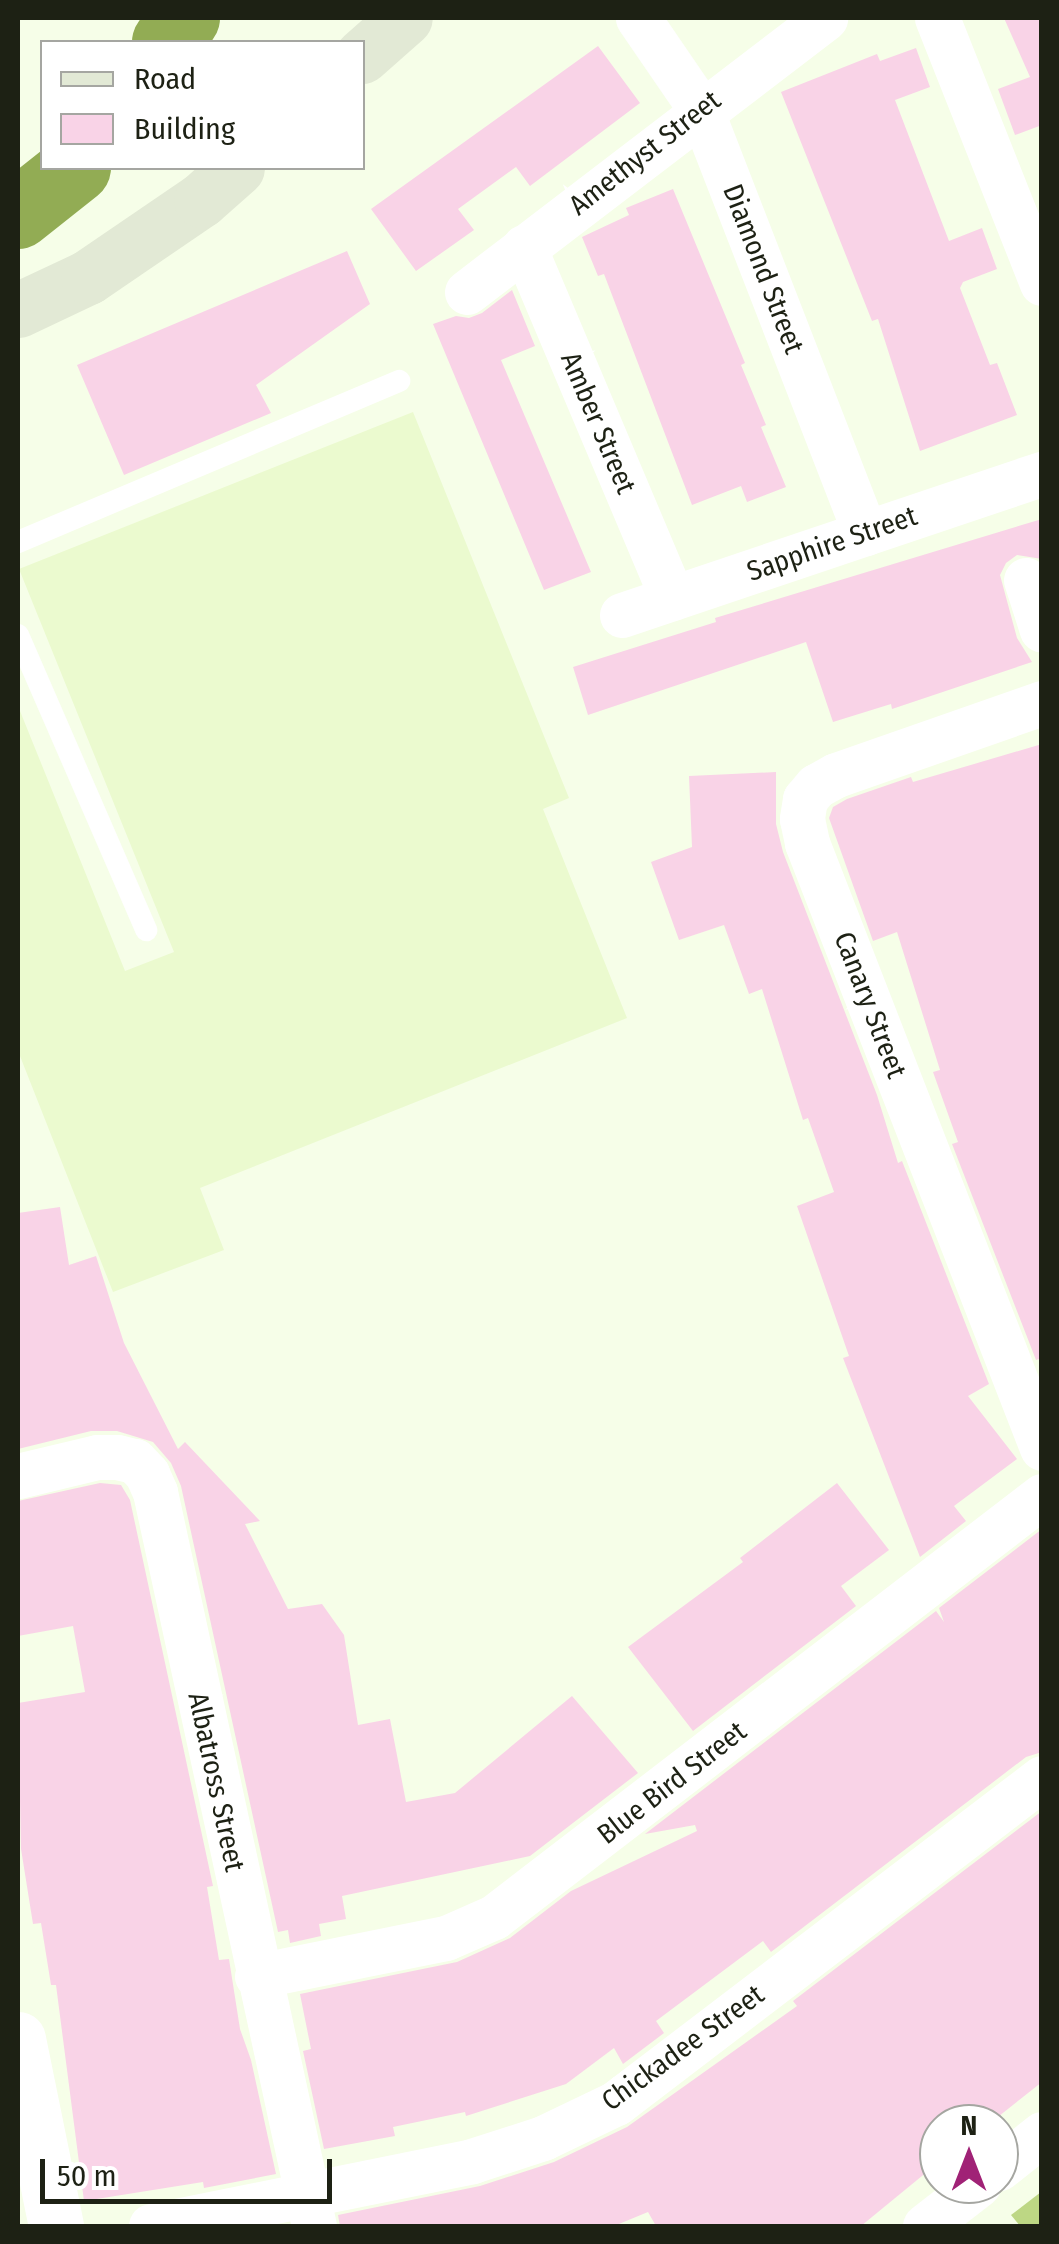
<!DOCTYPE html>
<style>
body{margin:0}
#map{position:relative;width:1059px;height:2244px;overflow:hidden;background:#f6fee8;font-family:"Fira Sans Condensed",sans-serif}
div>[style]{position:absolute}
.built>*{inset:0;background:#ebfacf}
.green>*{inset:0;background:#bdd784}
.river>*{height:70px;margin:-35px;padding:0 35px;transform-origin:35px;border-radius:35px;background:#92ac54}
.building>*{inset:0;background:#f9d3e7}
.service>*{height:22px;margin:-11px;padding:0 11px;transform-origin:11px;border-radius:11px;background:#fff}
.minor>*{height:45px;margin:-22.5px;padding:0 22.5px;transform-origin:22.5px;border-radius:22.5px;background:#fff}
.tertiary>*{height:55px;margin:-27.5px;padding:0 27.5px;transform-origin:27.5px;border-radius:27.5px;background:#fff}
.secondary>*{height:55px;margin:-27.5px;padding:0 27.5px;transform-origin:27.5px;border-radius:27.5px;background:#e2e9d5}
span{translate:-50% -50%;white-space:nowrap;text-align:center;line-height:1.15;-webkit-text-stroke:9px #fff;paint-order:stroke}
.street-label{font-size:28px;color:#1d2114}
.frame{position:absolute;inset:0;border:20px solid #1d2114;pointer-events:none}
.legend{position:absolute;left:40px;top:40px;width:325px;height:130px;box-sizing:border-box;background:#fff;border:2px solid #a5a6a1;margin:0;padding:12px 18px;list-style:none;font-size:30px;color:#1d2114}
.legend li{display:flex;align-items:center;gap:20px;height:50px}
.legend b{width:50px;border:2px solid #a5a6a1}
.north{position:absolute;left:919px;top:2104px;width:100px;height:100px;box-sizing:border-box;background:#fff;border:2px solid #a5a6a1;border-radius:50%;rotate:0deg;font-size:28px;font-weight:700;line-height:40px;text-align:center;color:#1d2114}
.north::after{content:'';display:block;margin:auto;width:35px;height:45px;background:#a02276;clip-path:polygon(50% 0,100% 100%,50% 72%,0 100%)}
.scale{position:absolute;left:40px;top:2159px;width:292px;height:45px;box-sizing:border-box;border:5px solid #1d2114;border-top:0;padding-left:12px;font-size:30px;line-height:35px;white-space:nowrap;color:#1d2114;-webkit-text-stroke:8px #fff;paint-order:stroke}
</style>
<div id="map">
<div class="built">
<div style="clip-path:polygon(413px 412px,569px 798px,543px 809px,627px 1018px,200px 1188px,224px 1250px,113px 1292px,18px 1051px,18px 706px,125px 971px,174px 952px,19px 569px)"></div>
</div>
<div class="green">
<div style="clip-path:polygon(1041px 2192px,1041px 2226px,1020px 2226px,1011px 2215px)"></div>
</div>
<div class="river">
<div style="left:167px;top:42px;width:30px;rotate:-53deg"></div>
<div style="left:18px;top:214px;width:74px;rotate:-38.4deg"></div>
</div>
<div class="building">
<div style="clip-path:polygon(1004px 18px,1042px 18px,1042px 125px,1015px 135px,998px 89px,1030px 77px)"></div>
<div style="clip-path:polygon(598px 46px,640px 103px,530px 186px,516px 167px,458px 209px,474px 230px,416px 271px,371px 209px)"></div>
<div style="clip-path:polygon(916px 48px,930px 87px,895px 100px,949px 241px,982px 228px,997px 269px,963px 282px,960px 288px,990px 365px,997px 363px,1017px 415px,920px 451px,878px 319px,872px 321px,781px 92px,877px 54px,880px 61px)"></div>
<div style="clip-path:polygon(673px 189px,745px 363px,741px 365px,766px 425px,761px 427px,786px 487px,747px 502px,741px 486px,692px 505px,604px 274px,598px 276px,582px 237px,629px 215px,626px 208px)"></div>
<div style="clip-path:polygon(347px 251px,370px 304px,256px 385px,271px 413px,124px 475px,77px 365px)"></div>
<div style="clip-path:polygon(512px 290px,535px 346px,501px 360px,591px 572px,544px 590px,433px 324px,456px 316px,469px 318px,482px 313px)"></div>
<div style="clip-path:polygon(1042px 519px,1042px 559px,1017px 555px,1006px 563px,1000px 575px,1017px 638px,1032px 662px,892px 709px,891px 704px,833px 722px,806px 642px,588px 715px,573px 667px,716px 622px,715px 618px)"></div>
<div style="clip-path:polygon(1042px 744px,1042px 1358px,1036px 1360px,952px 1144px,958px 1142px,933px 1072px,940px 1070px,897px 932px,873px 941px,829px 818px,833px 807px,847px 799px,911px 777px,913px 782px)"></div>
<div style="clip-path:polygon(776px 772px,776px 824px,783px 852px,877px 1095px,898px 1163px,902px 1161px,989px 1384px,968px 1396px,1017px 1459px,954px 1506px,966px 1521px,920px 1557px,843px 1358px,849px 1356px,797px 1206px,834px 1192px,808px 1118px,803px 1120px,762px 989px,749px 994px,724px 925px,679px 940px,651px 862px,692px 847px,689px 776px)"></div>
<div style="clip-path:polygon(60px 1207px,69px 1265px,96px 1256px,124px 1343px,178px 1449px,185px 1442px,260px 1521px,245px 1524px,288px 1609px,322px 1604px,344px 1635px,358px 1725px,390px 1719px,406px 1802px,455px 1793px,572px 1696px,638px 1773px,530px 1856px,342px 1896px,346px 1919px,319px 1924px,321px 1936px,290px 1943px,288px 1930px,278px 1932px,181px 1486px,171px 1463px,153px 1442px,117px 1431px,91px 1431px,18px 1449px,18px 1213px)"></div>
<div style="clip-path:polygon(100px 1483px,121px 1485px,130px 1500px,213px 1886px,207px 1887px,219px 1960px,229px 1959px,240px 2029px,251px 2060px,276px 2174px,204px 2188px,203px 2182px,84px 2201px,56px 1985px,51px 1985px,41px 1923px,33px 1924px,21px 1849px,18px 1703px,85px 1692px,73px 1626px,18px 1636px,18px 1501px)"></div>
<div style="clip-path:polygon(837px 1483px,889px 1550px,841px 1586px,856px 1606px,693px 1731px,628px 1647px,743px 1562px,740px 1558px)"></div>
<div style="clip-path:polygon(1042px 1529px,1042px 1752px,1026px 1757px,771px 1952px,763px 1941px,656px 2021px,664px 2033px,623px 2064px,614px 2048px,566px 2084px,466px 2116px,465px 2112px,393px 2127px,395px 2136px,324px 2149px,303px 2051px,311px 2049px,300px 1994px,457px 1962px,510px 1938px,571px 1891px,697px 1831px,695px 1825px,645px 1834px,936px 1611px,944px 1622px,939px 1608px)"></div>
<div style="clip-path:polygon(1042px 1811px,1042px 2082px,989px 2124px,939px 2124px,939px 2162px,861px 2226px,656px 2226px,648px 2212px,614px 2226px,340px 2226px,338px 2215px,480px 2186px,554px 2162px,627px 2127px,797px 2006px,793px 2001px)"></div>
</div>
<div class="service">
<div style="left:18px;top:542px;width:414px;rotate:-22.9deg"></div>
<div style="left:18px;top:635px;width:322px;rotate:66.5deg"></div>
</div>
<div class="minor">
<div style="left:638px;top:18px;width:112px;rotate:55.6deg"></div>
<div style="left:701px;top:110px;width:454px;rotate:68.8deg"></div>
<div style="left:937px;top:18px;width:285px;rotate:68.4deg"></div>
<div style="left:524px;top:247px;width:381px;rotate:67.1deg"></div>
<div style="left:467px;top:292px;width:451px;rotate:-37.4deg"></div>
<div style="left:1026px;top:580px;width:52px;rotate:72.3deg"></div>
<div style="left:622px;top:615px;width:443px;rotate:-18.6deg"></div>
<div style="left:1042px;top:703px;width:218px;rotate:160.7deg"></div>
<div style="left:836px;top:775px;width:23px;rotate:151deg"></div>
<div style="left:816px;top:786px;width:17px;rotate:130deg"></div>
<div style="left:805px;top:799px;width:20px;rotate:99deg"></div>
<div style="left:802px;top:819px;width:25px;rotate:78deg"></div>
<div style="left:807px;top:843px;width:649px;rotate:68.77deg"></div>
<div style="left:18px;top:1476px;width:81px;rotate:-13.5deg"></div>
<div style="left:97px;top:1457px;width:20px"></div>
<div style="left:117px;top:1457px;width:18px;rotate:13deg"></div>
<div style="left:135px;top:1461px;width:18px;rotate:47deg"></div>
<div style="left:147px;top:1474px;width:20px;rotate:66deg"></div>
<div style="left:155px;top:1492px;width:751px;rotate:77.78deg"></div>
<div style="left:257px;top:1976px;width:193px;rotate:-11.4deg"></div>
<div style="left:446px;top:1938px;width:52px;rotate:-23.6deg"></div>
<div style="left:494px;top:1917px;width:691px;rotate:-37.53deg"></div>
<div style="left:999px;top:2168px;width:55px;rotate:-38.3deg"></div>
<div style="left:151px;top:2226px;width:328px;rotate:-11.4deg"></div>
<div style="left:472px;top:2161px;width:75px;rotate:-17.9deg"></div>
<div style="left:543px;top:2138px;width:81px;rotate:-25.6deg"></div>
<div style="left:616px;top:2103px;width:536px;rotate:-37.34deg"></div>
<div style="left:925px;top:2226px;width:68px;rotate:-37.9deg"></div>
</div>
<div class="tertiary">
<div style="left:18px;top:2039px;width:191px;rotate:78.5deg"></div>
</div>
<div class="secondary">
<div style="left:362px;top:56px;width:57px;rotate:-41.5deg"></div>
<div style="left:18px;top:310px;width:77px;rotate:-25.2deg"></div>
<div style="left:88px;top:277px;width:137px;rotate:-34.3deg"></div>
<div style="left:201px;top:200px;width:48px;rotate:-41.6deg"></div>
</div>
<div class="street-label">
<span style="left:645px;top:153px;rotate:-38deg">Amethyst Street</span>
<span style="left:763px;top:269px;rotate:69deg">Diamond Street</span>
<span style="left:598px;top:423px;rotate:67deg">Amber Street</span>
<span style="left:832px;top:544px;rotate:-19deg">Sapphire Street</span>
<span style="left:870px;top:1005px;rotate:69deg">Canary Street</span>
<span style="left:216px;top:1782px;rotate:78deg">Albatross Street</span>
<span style="left:672px;top:1783px;rotate:-38deg">Blue Bird Street</span>
<span style="left:683px;top:2048px;rotate:-36deg">Chickadee Street</span>
</div>
<div class="frame"></div>
<ul class="legend">
<li><b style="height:12px;background:#e2e9d5"></b>Road</li>
<li><b style="height:28px;background:#f9d3e7"></b>Building</li>
</ul>
<div class="north">N</div>
<div class="scale">50 m</div>
</div>
